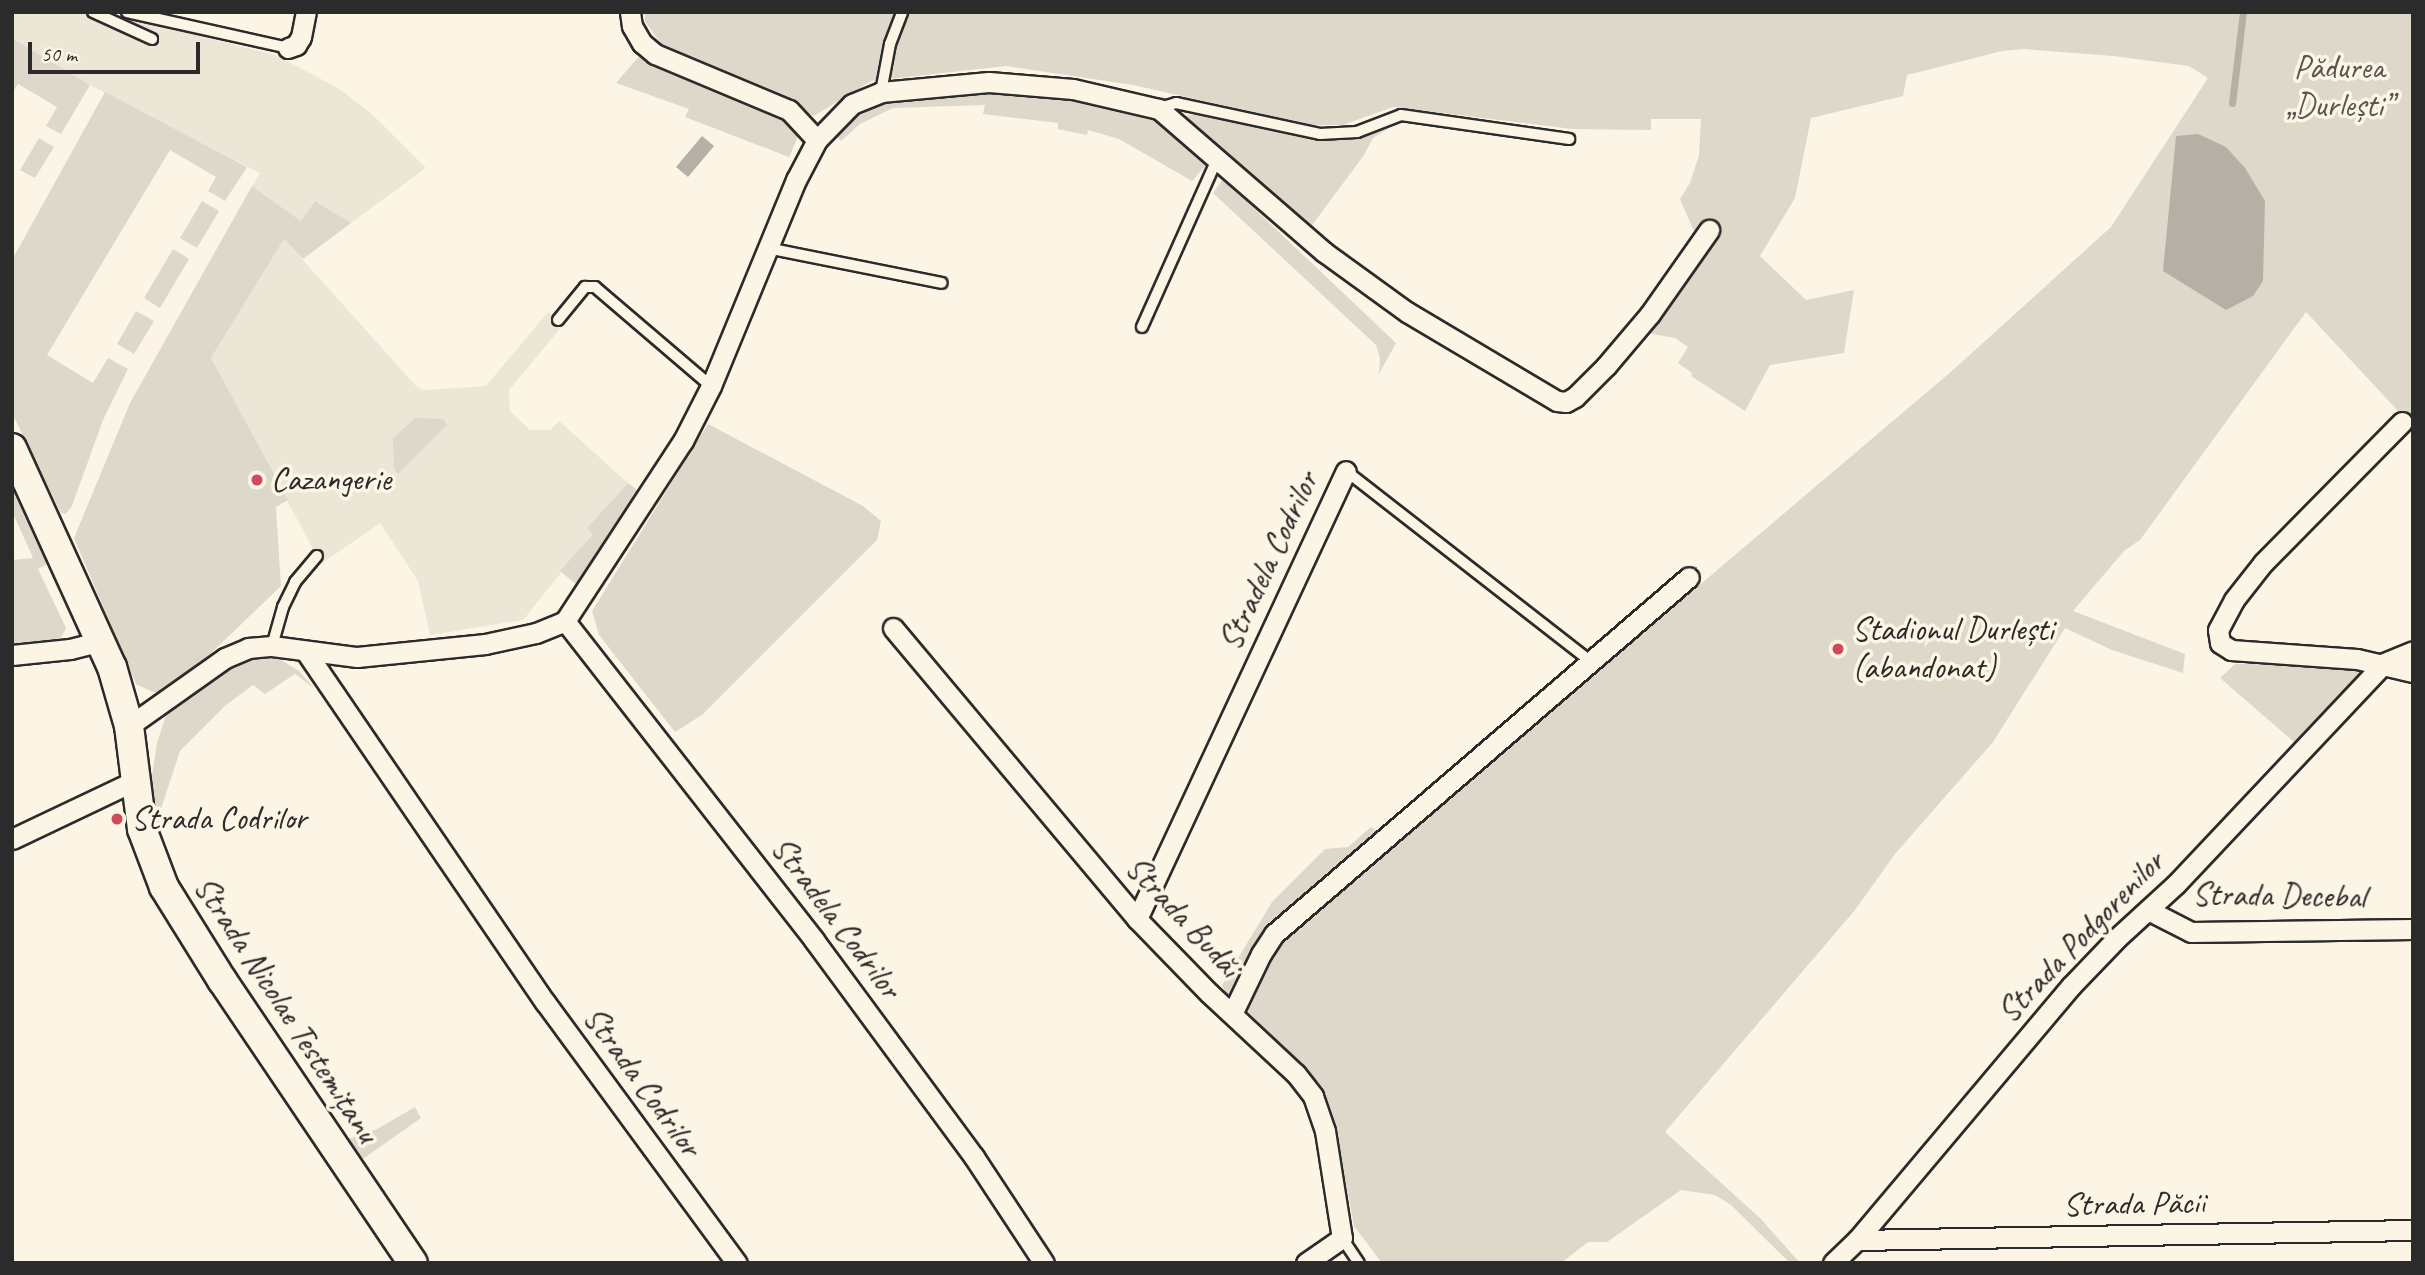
<!DOCTYPE html>
<meta charset="utf-8">
<style>
body{margin:0}
#map{position:relative;width:2425px;height:1275px;overflow:hidden;background:#fcf5e5;font-family:Caveat,sans-serif}
div>[style]{position:absolute}
.built>*{inset:0;background:#ece6d7}
.green>*{inset:0;background:#ded8ca}
.water>*{inset:0;background:#b4b0a5}
.stream>*{height:7px;margin:-3.5px;padding:0 3.5px;transform-origin:3.5px;border-radius:3.5px;background:#b4b0a5}
.roads{filter:drop-shadow(2px 0 #2b2b2b) drop-shadow(-2px 0 #2b2b2b) drop-shadow(0 2px #2b2b2b) drop-shadow(0 -2px #2b2b2b)}
.lane>*{height:10px;margin:-5px;padding:0 5px;transform-origin:5px;border-radius:5px;background:#fcf5e5}
.street>*{height:19px;margin:-9.5px;padding:0 9.5px;transform-origin:9.5px;border-radius:9.5px;background:#fcf5e5}
.secondary>*{height:28px;margin:-14px;padding:0 14px;transform-origin:14px;border-radius:14px;background:#fcf5e5}
.dots>*{width:19px;height:19px;translate:-50% -50%;box-sizing:border-box;border:4px solid #fcf5e5;border-radius:50%}
span{translate:-50% -50%;white-space:nowrap;text-align:center;line-height:1.15;-webkit-text-stroke:7px #fcf5e5;paint-order:stroke}
.park-label{font-size:33px;color:#585653}
.poi-label{font-size:33px;color:#2b2b2b}
.left{translate:0 -50%;text-align:left}
.street-label{font-size:33px;color:#2b2b2b}
.frame{position:absolute;inset:0;border:14px solid #2b2b2b;pointer-events:none}
.scale{position:absolute;left:28px;top:42px;width:172px;height:32px;box-sizing:border-box;border:4px solid #2b2b2b;border-top:0;padding-left:9px;font-size:21px;line-height:24px;white-space:nowrap;color:#2b2b2b;-webkit-text-stroke:5px #fcf5e5;paint-order:stroke}
</style>
<div id="map">
<div class="built">
<div style="clip-path:polygon(12px 12px,106px 12px,275px 55px,338px 88px,373px 115px,426px 168px,351px 223px,315px 201px,301px 221px,252px 186px,260px 173px,90px 85px,12px 38px)"></div>
<div style="clip-path:polygon(284px 239px,417px 387px,424px 390px,486px 386px,548px 312px,564px 324px,509px 390px,510px 411px,530px 430px,550px 430px,559px 421px,628px 483px,587px 528px,593px 533px,523px 620px,430px 635px,418px 581px,380px 523px,321px 564px,211px 358px)"></div>
</div>
<div class="green">
<div style="clip-path:polygon(645px 12px,2413px 12px,2413px 427px,2306px 312px,2140px 540px,2124px 551px,2073px 611px,2185px 654px,2183px 673px,2112px 650px,2065px 628px,1993px 742px,1895px 854px,1855px 910px,1665px 1132px,1761px 1219px,1800px 1263px,1790px 1263px,1731px 1205px,1715px 1195px,1681px 1190px,1607px 1242px,1588px 1242px,1561px 1263px,1382px 1263px,1354px 1226px,1334px 1120px,1323px 1087px,1244px 1008px,1266px 959px,1281px 940px,1953px 370px,2111px 227px,2208px 78px,2189px 66px,2113px 56px,2024px 49px,2002px 51px,1907px 75px,1903px 96px,1811px 118px,1795px 198px,1760px 256px,1806px 300px,1854px 290px,1844px 353px,1770px 365px,1745px 411px,1691px 376px,1692px 373px,1678px 363px,1688px 347px,1675px 338px,1647px 333px,1633px 319px,1646px 311px,1694px 239px,1694px 231px,1680px 199px,1690px 183px,1699px 155px,1701px 119px,1651px 119px,1651px 130px,1572px 129px,1393px 107px,1343px 125px,1313px 125px,1133px 85px,1006px 66px,871px 81px,814px 116px,661px 44px,645px 21px)"></div>
<div style="clip-path:polygon(12px 38px,90px 85px,61px 134px,46px 126px,57px 107px,18px 84px,12px 93px)"></div>
<div style="clip-path:polygon(641px 54px,788px 117px,800px 132px,789px 157px,685px 117px,689px 109px,616px 83px)"></div>
<div style="clip-path:polygon(970px 90px,1073px 96px,1122px 106px,1156px 121px,1209px 162px,1192px 181px,1119px 139px,1088px 130px,1087px 135px,1058px 129px,1058px 123px,983px 114px,985px 105px,893px 108px,860px 124px,841px 141px,834px 133px,855px 114px,880px 100px)"></div>
<div style="clip-path:polygon(105px 92px,247px 167px,225px 201px,208px 191px,216px 177px,170px 150px,47px 355px,93px 383px,108px 358px,128px 369px,103px 420px,72px 506px,66px 514px,61px 513px,12px 413px,12px 260px)"></div>
<div style="clip-path:polygon(1205px 114px,1316px 140px,1354px 138px,1389px 128px,1373px 138px,1364px 155px,1310px 228px,1180px 116px)"></div>
<div style="clip-path:polygon(39px 138px,54px 147px,35px 178px,20px 170px)"></div>
<div style="clip-path:polygon(1223px 179px,1396px 343px,1379px 374px,1380px 358px,1376px 345px,1213px 193px)"></div>
<div style="clip-path:polygon(252px 186px,301px 221px,315px 201px,351px 223px,303px 259px,284px 239px,211px 358px,288px 500px,276px 507px,281px 586px,182px 681px,161px 692px,153px 692px,136px 684px,74px 538px,130px 403px)"></div>
<div style="clip-path:polygon(202px 201px,219px 211px,197px 248px,180px 238px)"></div>
<div style="clip-path:polygon(173px 249px,189px 259px,160px 308px,144px 298px)"></div>
<div style="clip-path:polygon(136px 311px,154px 321px,134px 354px,117px 344px)"></div>
<div style="clip-path:polygon(415px 418px,443px 419px,447px 425px,398px 474px,394px 469px,393px 438px)"></div>
<div style="clip-path:polygon(708px 424px,863px 506px,881px 521px,877px 540px,702px 715px,675px 732px,599px 635px,592px 611px)"></div>
<div style="clip-path:polygon(628px 483px,640px 492px,577px 585px,560px 571px,593px 534px,587px 528px)"></div>
<div style="clip-path:polygon(17px 490px,51px 562px,38px 569px,66px 628px,57px 645px,12px 648px,12px 560px,33px 558px,12px 511px,12px 492px)"></div>
<div style="clip-path:polygon(258px 655px,278px 658px,299px 671px,315px 689px,295px 674px,265px 694px,253px 685px,226px 705px,180px 751px,160px 812px,159px 832px,178px 884px,166px 872px,149px 796px,157px 743px,167px 712px,237px 661px)"></div>
<div style="clip-path:polygon(2235px 664px,2349px 665px,2361px 672px,2294px 742px,2220px 678px)"></div>
<div style="clip-path:polygon(1371px 827px,1379px 833px,1250px 959px,1228px 998px,1222px 985px,1272px 902px,1325px 849px,1348px 847px)"></div>
<div style="clip-path:polygon(415px 1107px,421px 1118px,360px 1161px,346px 1140px,377px 1129px)"></div>
</div>
<div class="water">
<div style="clip-path:polygon(2198px 134px,2226px 147px,2245px 168px,2265px 201px,2263px 281px,2253px 296px,2226px 310px,2163px 271px,2176px 136px)"></div>
<div style="clip-path:polygon(702px 136px,714px 146px,688px 177px,676px 167px)"></div>
</div>
<div class="stream">
<div style="left:2232px;top:103px;width:92px;rotate:-83.1deg"></div>
</div>
<div class="roads">
<div class="lane">
<div style="left:93px;top:12px;width:65px;rotate:24.6deg"></div>
<div style="left:127px;top:12px;width:165px;rotate:12.6deg"></div>
<div style="left:881px;top:92px;width:49px;rotate:-79.4deg"></div>
<div style="left:890px;top:44px;width:34px;rotate:-69deg"></div>
<div style="left:1159px;top:108px;width:18px;rotate:-16deg"></div>
<div style="left:1176px;top:103px;width:147px;rotate:12.1deg"></div>
<div style="left:1320px;top:134px;width:37px;rotate:-3deg"></div>
<div style="left:1357px;top:132px;width:47px;rotate:-21.1deg"></div>
<div style="left:1401px;top:115px;width:170px;rotate:8.1deg"></div>
<div style="left:767px;top:248px;width:178px;rotate:11.3deg"></div>
<div style="left:558px;top:320px;width:43px;rotate:-50.7deg"></div>
<div style="left:585px;top:287px;width:10px"></div>
<div style="left:595px;top:287px;width:153px;rotate:40.5deg"></div>
<div style="left:1142px;top:327px;width:184px;rotate:-65.9deg"></div>
<div style="left:1346px;top:471px;width:309px;rotate:37.9deg"></div>
<div style="left:272px;top:646px;width:41px;rotate:-74.2deg"></div>
<div style="left:283px;top:607px;width:28px;rotate:-64deg"></div>
<div style="left:295px;top:582px;width:34px;rotate:-50deg"></div>
<div style="left:1342px;top:1238px;width:30px;rotate:56deg"></div>
</div>
<div class="street">
<div style="left:630px;top:12px;width:14px;rotate:82deg"></div>
<div style="left:632px;top:26px;width:20px;rotate:60deg"></div>
<div style="left:642px;top:43px;width:17px;rotate:40deg"></div>
<div style="left:655px;top:54px;width:145px;rotate:22.7deg"></div>
<div style="left:789px;top:110px;width:41px;rotate:47deg"></div>
<div style="left:288px;top:48px;width:9px;rotate:-21deg"></div>
<div style="left:296px;top:45px;width:9px;rotate:-58deg"></div>
<div style="left:301px;top:37px;width:25px;rotate:-79deg"></div>
<div style="left:2402px;top:422px;width:198px;rotate:134.6deg"></div>
<div style="left:2263px;top:563px;width:47px;rotate:128.1deg"></div>
<div style="left:2234px;top:600px;width:34px;rotate:118deg"></div>
<div style="left:2218px;top:630px;width:13px;rotate:81deg"></div>
<div style="left:2220px;top:643px;width:13px;rotate:32deg"></div>
<div style="left:2231px;top:650px;width:126px;rotate:4.1deg"></div>
<div style="left:2357px;top:659px;width:57px;rotate:13.1deg"></div>
<div style="left:565px;top:621px;width:405px;rotate:52deg"></div>
<div style="left:814px;top:940px;width:270px;rotate:53.6deg"></div>
<div style="left:974px;top:1157px;width:127px;rotate:56.6deg"></div>
<div style="left:893px;top:628px;width:380px;rotate:50deg"></div>
<div style="left:1137px;top:919px;width:103px;rotate:45.8deg"></div>
<div style="left:1209px;top:993px;width:119px;rotate:43deg"></div>
<div style="left:1296px;top:1074px;width:28px;rotate:52deg"></div>
<div style="left:1313px;top:1096px;width:37px;rotate:71deg"></div>
<div style="left:1325px;top:1131px;width:108px;rotate:81deg"></div>
<div style="left:1342px;top:1238px;width:44px;rotate:145.2deg"></div>
<div style="left:306px;top:652px;width:424px;rotate:55.7deg"></div>
<div style="left:545px;top:1002px;width:324px;rotate:53.7deg"></div>
<div style="left:12px;top:655px;width:58px;rotate:-5.9deg"></div>
<div style="left:70px;top:649px;width:32px;rotate:-14deg"></div>
<div style="left:129px;top:726px;width:118px;rotate:-35.3deg"></div>
<div style="left:225px;top:658px;width:25px;rotate:-23deg"></div>
<div style="left:248px;top:648px;width:24px;rotate:-5deg"></div>
<div style="left:272px;top:646px;width:86px;rotate:7.4deg"></div>
<div style="left:357px;top:657px;width:129px;rotate:-5.8deg"></div>
<div style="left:485px;top:644px;width:52px;rotate:-12.2deg"></div>
<div style="left:536px;top:633px;width:31px;rotate:-22deg"></div>
<div style="left:565px;top:621px;width:215px;rotate:-56.8deg"></div>
<div style="left:683px;top:441px;width:62px;rotate:-63deg"></div>
<div style="left:711px;top:386px;width:223px;rotate:-67.6deg"></div>
<div style="left:796px;top:180px;width:45px;rotate:-62.3deg"></div>
<div style="left:817px;top:140px;width:50px;rotate:-45.8deg"></div>
<div style="left:852px;top:104px;width:31px;rotate:-22deg"></div>
<div style="left:881px;top:92px;width:108px;rotate:-5.3deg"></div>
<div style="left:989px;top:82px;width:84px;rotate:4.8deg"></div>
<div style="left:1073px;top:89px;width:88px;rotate:13.1deg"></div>
<div style="left:1159px;top:109px;width:218px;rotate:40.9deg"></div>
<div style="left:1324px;top:252px;width:102px;rotate:35.9deg"></div>
<div style="left:1407px;top:312px;width:174px;rotate:30.7deg"></div>
<div style="left:1557px;top:401px;width:9px;rotate:6deg"></div>
<div style="left:1566px;top:402px;width:10px;rotate:-29deg"></div>
<div style="left:1575px;top:397px;width:44px;rotate:-45deg"></div>
<div style="left:1606px;top:366px;width:68px;rotate:-49.8deg"></div>
<div style="left:1650px;top:314px;width:103px;rotate:-54.9deg"></div>
<div style="left:12px;top:839px;width:135px;rotate:-25.4deg"></div>
<div style="left:2148px;top:910px;width:48px;rotate:27.1deg"></div>
<div style="left:2191px;top:932px;width:222px;rotate:-0.8deg"></div>
<div style="left:1137px;top:919px;width:494px;rotate:-65deg"></div>
<div style="left:1232px;top:1014px;width:67px;rotate:-64.2deg"></div>
<div style="left:1261px;top:954px;width:24px;rotate:-57deg"></div>
<div style="left:1274px;top:934px;width:547px;rotate:-40.7deg"></div>
<div style="left:1857px;top:1240px;width:556px;rotate:-1.03deg"></div>
<div style="left:1833px;top:1263px;width:33px;rotate:-44deg"></div>
<div style="left:1857px;top:1240px;width:332px;rotate:-49.9deg"></div>
<div style="left:2071px;top:986px;width:66px;rotate:-46.2deg"></div>
<div style="left:2117px;top:938px;width:80px;rotate:-42.5deg"></div>
<div style="left:2176px;top:884px;width:303px;rotate:-46.7deg"></div>
<div style="left:2384px;top:663px;width:31px;rotate:-22deg"></div>
</div>
<div class="secondary">
<div style="left:12px;top:448px;width:241px;rotate:65.5deg"></div>
<div style="left:112px;top:667px;width:61px;rotate:73.9deg"></div>
<div style="left:129px;top:726px;width:104px;rotate:82.8deg"></div>
<div style="left:142px;top:829px;width:62px;rotate:69.2deg"></div>
<div style="left:164px;top:887px;width:110px;rotate:58.1deg"></div>
<div style="left:222px;top:980px;width:341px;rotate:56deg"></div>
</div>
</div>
<div class="dots">
<div style="left:257px;top:480px;background:#d1495b"></div>
<div style="left:1838px;top:649px;background:#d1495b"></div>
<div style="left:117px;top:819px;background:#d1495b"></div>
</div>
<div class="park-label">
<span style="left:2339px;top:87px">Pădurea<br>„Durlești”</span>
</div>
<div class="poi-label">
<span class="left" style="left:271px;top:480px">Cazangerie</span>
<span class="left" style="left:1852px;top:649px">Stadionul Durlești<br>(abandonat)</span>
<span class="left" style="left:131px;top:819px">Strada Codrilor</span>
</div>
<div class="street-label">
<span style="left:1269px;top:561px;rotate:-65deg">Stradela Codrilor</span>
<span style="left:2279px;top:896px;rotate:1deg">Strada Decebal</span>
<span style="left:1183px;top:917px;rotate:47deg">Strada Budăi</span>
<span style="left:836px;top:918px;rotate:53deg">Stradela Codrilor</span>
<span style="left:2081px;top:937px;rotate:-46deg">Strada Podgorenilor</span>
<span style="left:286px;top:1010px;rotate:57deg">Strada Nicolae Testemițanu</span>
<span style="left:642px;top:1082px;rotate:54deg">Strada Codrilor</span>
<span style="left:2134px;top:1204px;rotate:-1deg">Strada Păcii</span>
</div>
<div class="frame"></div>
<div class="scale">50 m</div>
</div>
